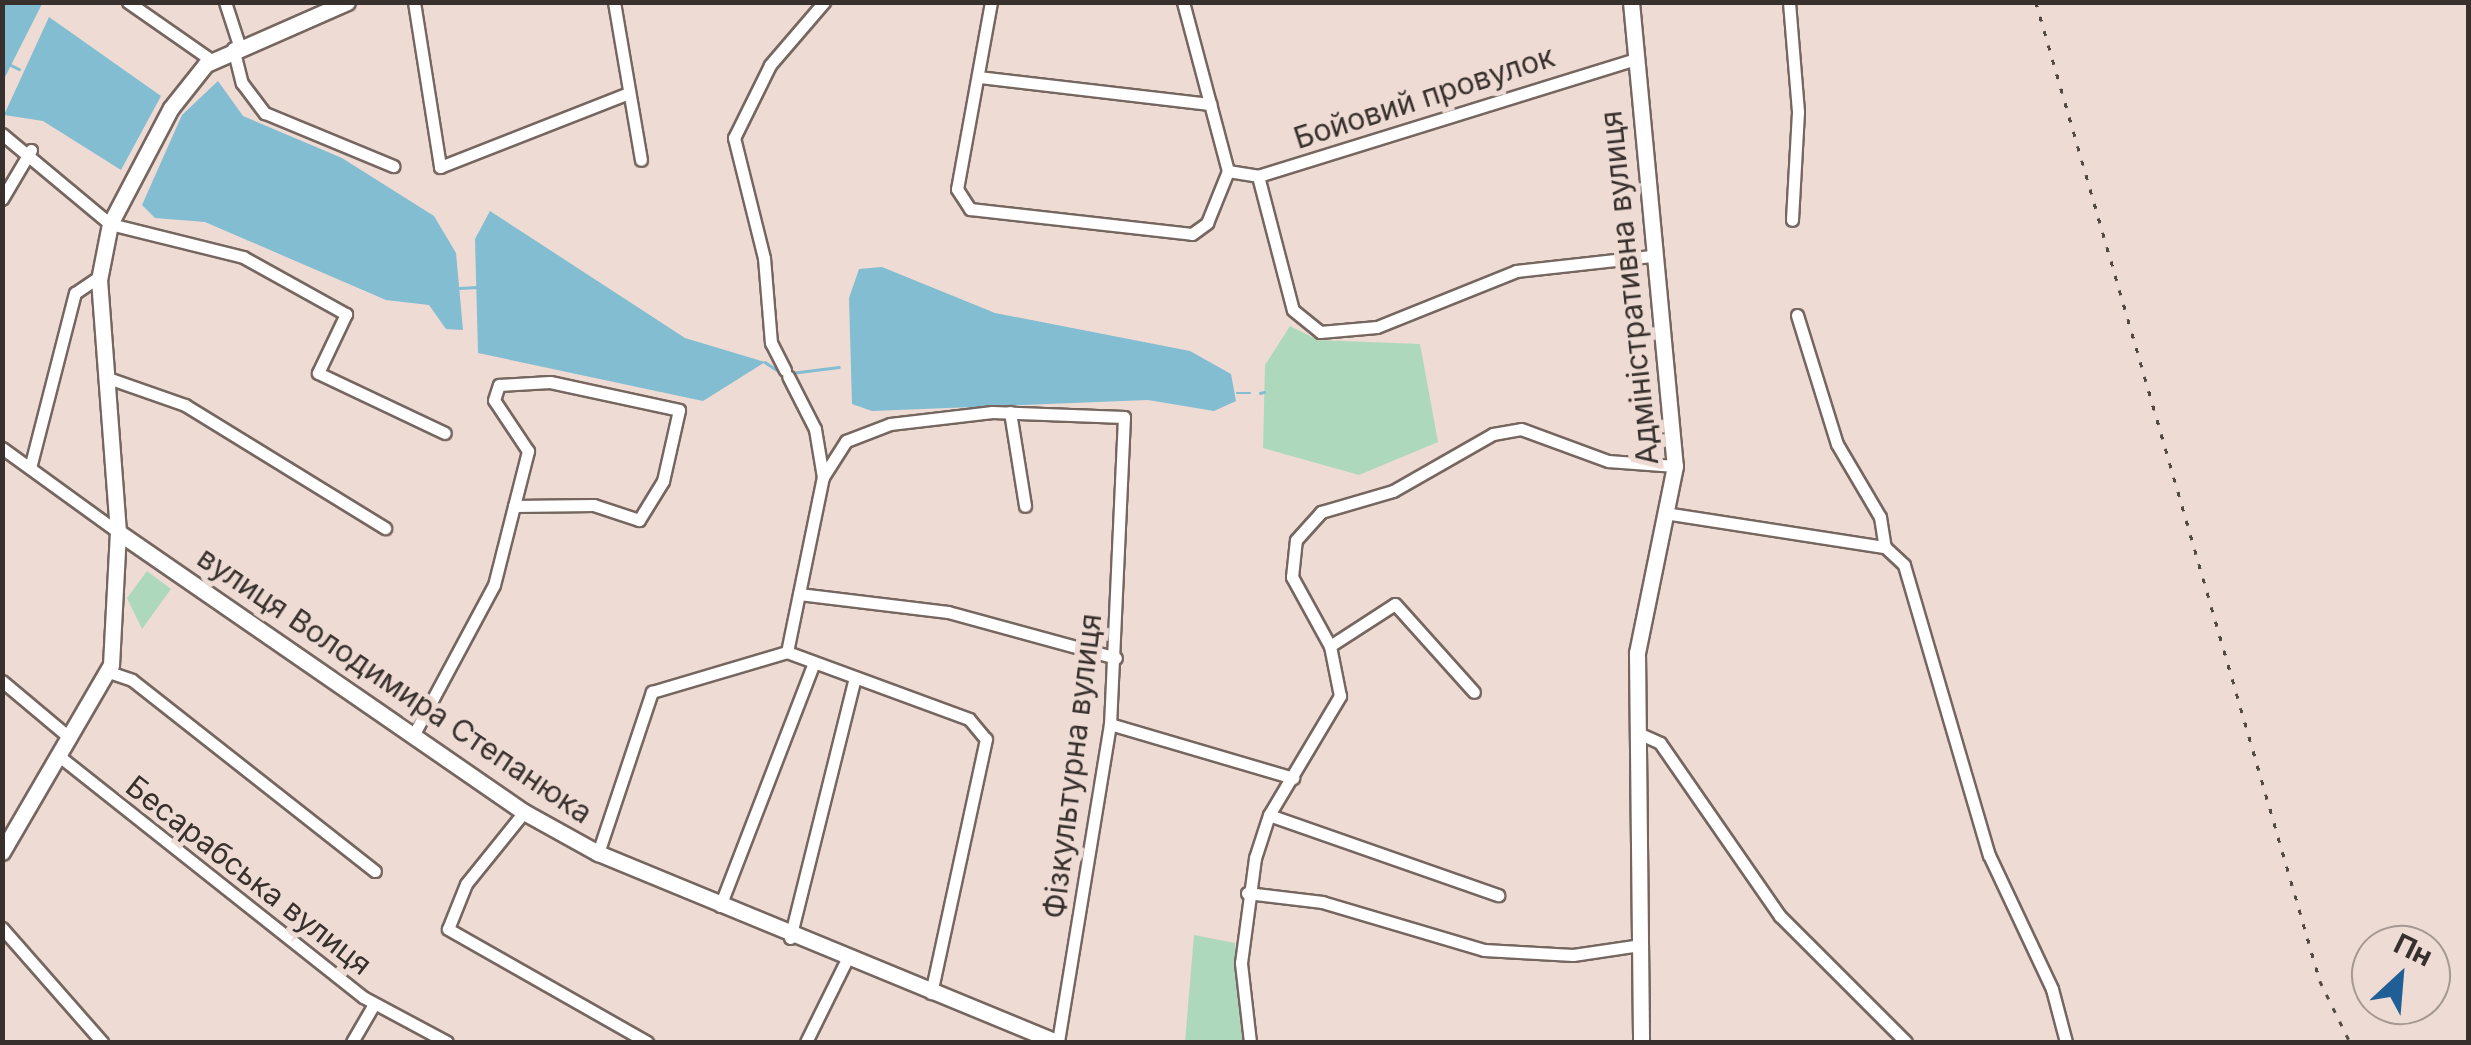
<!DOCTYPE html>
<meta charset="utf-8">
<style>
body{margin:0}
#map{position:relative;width:2471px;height:1045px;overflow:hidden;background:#eedbd4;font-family:Inter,sans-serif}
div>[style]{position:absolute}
.green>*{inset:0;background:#aed8bc}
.water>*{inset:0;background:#83bdd2}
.stream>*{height:2.5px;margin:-1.25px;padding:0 1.25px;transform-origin:1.25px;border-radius:1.25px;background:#83bdd2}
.roads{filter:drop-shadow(2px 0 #766660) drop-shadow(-2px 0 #766660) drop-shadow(0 2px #766660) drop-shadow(0 -2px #766660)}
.street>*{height:11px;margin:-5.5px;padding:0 5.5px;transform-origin:5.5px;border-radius:5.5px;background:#fff}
.secondary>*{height:15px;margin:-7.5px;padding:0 7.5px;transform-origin:7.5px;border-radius:7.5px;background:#fff}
.rail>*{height:2.5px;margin-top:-1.25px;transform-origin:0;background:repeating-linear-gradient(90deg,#524945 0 5px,transparent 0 15px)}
span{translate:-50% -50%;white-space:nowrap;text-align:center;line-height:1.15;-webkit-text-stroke:10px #eedbd4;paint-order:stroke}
.street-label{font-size:30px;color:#37302d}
.frame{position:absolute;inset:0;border:5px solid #37302d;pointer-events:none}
.north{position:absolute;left:2351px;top:925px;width:100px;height:100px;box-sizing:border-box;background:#eedbd4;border:2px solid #a59791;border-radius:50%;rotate:26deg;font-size:28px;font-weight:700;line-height:40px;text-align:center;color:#37302d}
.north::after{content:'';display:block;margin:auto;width:35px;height:45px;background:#1f5f95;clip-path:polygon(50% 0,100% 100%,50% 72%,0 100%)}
</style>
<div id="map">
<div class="green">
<div style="clip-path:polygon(1290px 326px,1318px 340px,1420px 344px,1438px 442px,1359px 475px,1263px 448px,1265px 365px)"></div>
<div style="clip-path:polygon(147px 571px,171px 589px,142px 629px,127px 598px)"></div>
<div style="clip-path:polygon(1194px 935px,1235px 943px,1244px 1042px,1185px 1042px)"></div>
</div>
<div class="water">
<div style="clip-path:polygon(3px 2px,42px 4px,3px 81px,2px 3px)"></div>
<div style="clip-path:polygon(49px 17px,161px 96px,121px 170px,43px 121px,4px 115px)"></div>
<div style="clip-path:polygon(218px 81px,243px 116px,342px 158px,434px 216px,456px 253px,463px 330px,446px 329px,429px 305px,386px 300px,205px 222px,155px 218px,142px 205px,182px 115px)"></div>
<div style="clip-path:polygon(490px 211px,685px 338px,765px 362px,703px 401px,478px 353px,475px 239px)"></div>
<div style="clip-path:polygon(882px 267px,995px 313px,1190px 351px,1231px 374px,1236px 401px,1214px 411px,1148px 400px,872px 411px,852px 404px,849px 298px,859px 269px)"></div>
</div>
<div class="stream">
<div style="left:11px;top:65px;width:9px;rotate:27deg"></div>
<div style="left:459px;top:288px;width:18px;rotate:-3deg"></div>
<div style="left:765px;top:362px;width:22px;rotate:34deg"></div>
<div style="left:791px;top:373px;width:48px;rotate:-7.1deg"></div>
<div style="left:1237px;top:393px;width:13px"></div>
<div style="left:1260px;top:393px;width:4px;rotate:-14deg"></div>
</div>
<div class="roads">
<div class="street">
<div style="left:128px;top:2px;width:101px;rotate:34.9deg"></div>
<div style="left:225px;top:2px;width:45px;rotate:72deg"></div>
<div style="left:414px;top:2px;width:167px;rotate:81deg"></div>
<div style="left:440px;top:167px;width:203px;rotate:-21.4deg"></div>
<div style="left:614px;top:2px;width:160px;rotate:80.3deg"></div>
<div style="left:991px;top:2px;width:190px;rotate:100.3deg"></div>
<div style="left:957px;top:189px;width:24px;rotate:57deg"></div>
<div style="left:970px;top:209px;width:223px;rotate:6.4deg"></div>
<div style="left:1192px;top:234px;width:19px;rotate:-36deg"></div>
<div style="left:1207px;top:223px;width:56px;rotate:-68deg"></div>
<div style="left:1183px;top:2px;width:175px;rotate:75.1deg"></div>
<div style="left:1789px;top:2px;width:110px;rotate:85.3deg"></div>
<div style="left:1798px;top:112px;width:108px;rotate:93.2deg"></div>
<div style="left:233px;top:48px;width:36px;rotate:76deg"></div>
<div style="left:242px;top:83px;width:38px;rotate:53deg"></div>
<div style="left:265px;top:113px;width:139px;rotate:22.5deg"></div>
<div style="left:979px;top:77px;width:233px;rotate:6.7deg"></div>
<div style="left:2px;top:134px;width:141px;rotate:39.8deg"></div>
<div style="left:110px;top:224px;width:137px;rotate:13.9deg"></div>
<div style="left:243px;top:257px;width:118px;rotate:29deg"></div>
<div style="left:346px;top:314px;width:65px;rotate:115.4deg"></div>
<div style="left:318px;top:373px;width:140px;rotate:25.3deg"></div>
<div style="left:1228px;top:171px;width:30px;rotate:9deg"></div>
<div style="left:1258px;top:176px;width:395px;rotate:-17.2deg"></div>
<div style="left:1258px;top:176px;width:138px;rotate:75.4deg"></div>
<div style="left:1293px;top:310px;width:35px;rotate:39deg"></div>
<div style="left:1320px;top:332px;width:57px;rotate:-5deg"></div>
<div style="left:1377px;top:327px;width:150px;rotate:-21.9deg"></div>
<div style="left:1516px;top:271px;width:136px;rotate:-6.3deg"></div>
<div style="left:2px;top:199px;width:57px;rotate:-59.4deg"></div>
<div style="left:1797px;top:315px;width:135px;rotate:72.8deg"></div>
<div style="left:1837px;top:444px;width:85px;rotate:59.5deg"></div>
<div style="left:1880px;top:517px;width:30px;rotate:81deg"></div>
<div style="left:785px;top:370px;width:30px;rotate:-117deg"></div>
<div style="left:771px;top:343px;width:85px;rotate:-94.7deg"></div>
<div style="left:764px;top:258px;width:124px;rotate:-104deg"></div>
<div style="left:734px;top:138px;width:81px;rotate:-63.7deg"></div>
<div style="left:770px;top:65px;width:83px;rotate:-49.4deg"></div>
<div style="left:105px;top:377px;width:85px;rotate:19.3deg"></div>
<div style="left:185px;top:405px;width:235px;rotate:31.6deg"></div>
<div style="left:1010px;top:412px;width:95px;rotate:80.9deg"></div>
<div style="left:2px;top:448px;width:143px;rotate:35.9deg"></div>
<div style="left:30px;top:468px;width:181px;rotate:-75.6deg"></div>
<div style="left:75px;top:293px;width:29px;rotate:-34deg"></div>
<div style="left:823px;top:477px;width:43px;rotate:-57.4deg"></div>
<div style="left:846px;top:441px;width:47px;rotate:-21.1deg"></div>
<div style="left:890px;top:424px;width:103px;rotate:-6.7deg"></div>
<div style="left:992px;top:412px;width:132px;rotate:2.2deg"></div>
<div style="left:1124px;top:417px;width:307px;rotate:92.6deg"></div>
<div style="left:1110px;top:724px;width:322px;rotate:99.3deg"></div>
<div style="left:1671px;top:514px;width:217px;rotate:8.8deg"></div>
<div style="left:1885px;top:547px;width:26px;rotate:43deg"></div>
<div style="left:1904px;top:565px;width:302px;rotate:73.7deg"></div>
<div style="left:1989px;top:855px;width:148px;rotate:64.8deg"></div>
<div style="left:2052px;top:989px;width:55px;rotate:75.2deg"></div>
<div style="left:799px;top:594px;width:150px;rotate:6.9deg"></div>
<div style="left:948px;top:612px;width:174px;rotate:15.3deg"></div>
<div style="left:1330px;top:646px;width:77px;rotate:-32.9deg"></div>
<div style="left:1395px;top:604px;width:118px;rotate:48.1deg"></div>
<div style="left:787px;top:652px;width:194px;rotate:20.2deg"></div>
<div style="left:969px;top:719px;width:26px;rotate:50deg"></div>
<div style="left:986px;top:739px;width:260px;rotate:102.2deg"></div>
<div style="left:109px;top:672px;width:24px;rotate:19deg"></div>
<div style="left:132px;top:680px;width:309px;rotate:38.2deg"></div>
<div style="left:2px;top:681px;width:89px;rotate:40deg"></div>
<div style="left:1110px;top:724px;width:191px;rotate:16.4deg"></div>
<div style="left:1638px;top:733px;width:24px;rotate:24deg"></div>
<div style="left:1660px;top:743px;width:211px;rotate:55.3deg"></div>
<div style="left:1780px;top:916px;width:178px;rotate:45deg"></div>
<div style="left:414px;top:734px;width:169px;rotate:-61.8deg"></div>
<div style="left:494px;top:585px;width:81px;rotate:-75.8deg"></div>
<div style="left:514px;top:506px;width:57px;rotate:-75.7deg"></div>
<div style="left:528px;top:451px;width:61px;rotate:-123.7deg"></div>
<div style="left:494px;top:400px;width:16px;rotate:-72deg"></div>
<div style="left:499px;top:385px;width:51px;rotate:-3.4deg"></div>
<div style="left:550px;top:382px;width:132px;rotate:12.2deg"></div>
<div style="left:679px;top:410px;width:73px;rotate:102.7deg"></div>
<div style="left:663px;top:481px;width:46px;rotate:121.6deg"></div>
<div style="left:639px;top:520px;width:47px;rotate:-161.6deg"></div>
<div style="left:594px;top:505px;width:80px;rotate:179.3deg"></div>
<div style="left:59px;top:756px;width:388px;rotate:38.4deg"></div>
<div style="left:363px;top:997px;width:95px;rotate:28.2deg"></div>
<div style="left:524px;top:812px;width:92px;rotate:128.9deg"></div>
<div style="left:466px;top:884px;width:48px;rotate:111.8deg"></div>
<div style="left:448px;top:929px;width:229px;rotate:29.6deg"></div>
<div style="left:1269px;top:815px;width:243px;rotate:19.3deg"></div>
<div style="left:598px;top:853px;width:170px;rotate:-71.5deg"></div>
<div style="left:652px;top:692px;width:141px;rotate:-16.5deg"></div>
<div style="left:787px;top:652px;width:179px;rotate:-78.4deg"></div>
<div style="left:823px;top:477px;width:49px;rotate:-99.5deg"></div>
<div style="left:815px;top:429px;width:59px;rotate:-117deg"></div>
<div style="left:1247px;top:893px;width:76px;rotate:6.8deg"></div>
<div style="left:1322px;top:902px;width:169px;rotate:16.5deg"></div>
<div style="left:1484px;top:950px;width:89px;rotate:3.2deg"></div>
<div style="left:1573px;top:955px;width:69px;rotate:-8.4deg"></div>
<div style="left:720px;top:906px;width:256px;rotate:-68.9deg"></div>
<div style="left:2px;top:928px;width:152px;rotate:48.7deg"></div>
<div style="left:790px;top:938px;width:264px;rotate:-76deg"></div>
<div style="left:352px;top:1042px;width:44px;rotate:-59.9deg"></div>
<div style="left:806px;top:1042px;width:90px;rotate:-63.7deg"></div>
<div style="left:1250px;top:1042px;width:80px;rotate:-96.5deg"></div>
<div style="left:1241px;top:963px;width:106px;rotate:-82.4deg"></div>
<div style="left:1255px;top:858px;width:45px;rotate:-72deg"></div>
<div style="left:1269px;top:815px;width:139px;rotate:-59.2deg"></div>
<div style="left:1340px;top:696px;width:51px;rotate:-101.3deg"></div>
<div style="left:1330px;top:646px;width:79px;rotate:-118.8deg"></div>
<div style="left:1292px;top:577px;width:37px;rotate:-84deg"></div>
<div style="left:1296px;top:540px;width:38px;rotate:-48deg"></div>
<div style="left:1321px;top:512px;width:75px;rotate:-16.3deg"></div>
<div style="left:1393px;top:491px;width:115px;rotate:-29.7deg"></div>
<div style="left:1493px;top:434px;width:28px;rotate:-10deg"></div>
<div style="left:1521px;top:429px;width:93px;rotate:20.2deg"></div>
<div style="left:1608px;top:461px;width:67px;rotate:4.3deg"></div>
</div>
<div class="secondary">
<div style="left:1631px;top:2px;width:466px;rotate:84.6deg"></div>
<div style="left:1675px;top:466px;width:191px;rotate:101.5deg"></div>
<div style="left:1637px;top:653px;width:389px;rotate:89.4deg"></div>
<div style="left:118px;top:532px;width:493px;rotate:34.6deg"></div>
<div style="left:524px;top:812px;width:85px;rotate:29deg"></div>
<div style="left:598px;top:853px;width:496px;rotate:22.4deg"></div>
<div style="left:2px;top:852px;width:216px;rotate:-59.8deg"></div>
<div style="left:111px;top:665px;width:133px;rotate:-87deg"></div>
<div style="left:118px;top:532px;width:253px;rotate:-94.3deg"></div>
<div style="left:99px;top:280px;width:57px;rotate:-78.9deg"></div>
<div style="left:110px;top:224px;width:131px;rotate:-62.3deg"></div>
<div style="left:171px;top:108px;width:56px;rotate:-51.5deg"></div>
<div style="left:206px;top:64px;width:154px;rotate:-23.7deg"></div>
</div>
</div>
<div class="rail">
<div style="left:2036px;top:2px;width:1019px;rotate:73.82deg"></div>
<div style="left:2320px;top:981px;width:68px;rotate:63.8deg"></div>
</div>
<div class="street-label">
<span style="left:1424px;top:97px;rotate:-18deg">Бойовий провулок</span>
<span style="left:1629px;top:288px;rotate:-96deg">Адміністративна вулиця</span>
<span style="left:395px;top:685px;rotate:34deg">вулиця Володимира Степанюка</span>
<span style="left:1072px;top:766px;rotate:-83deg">Фізкультурна вулиця</span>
<span style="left:249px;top:875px;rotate:38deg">Бесарабська вулиця</span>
</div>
<div class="frame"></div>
<div class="north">Пн</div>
</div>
